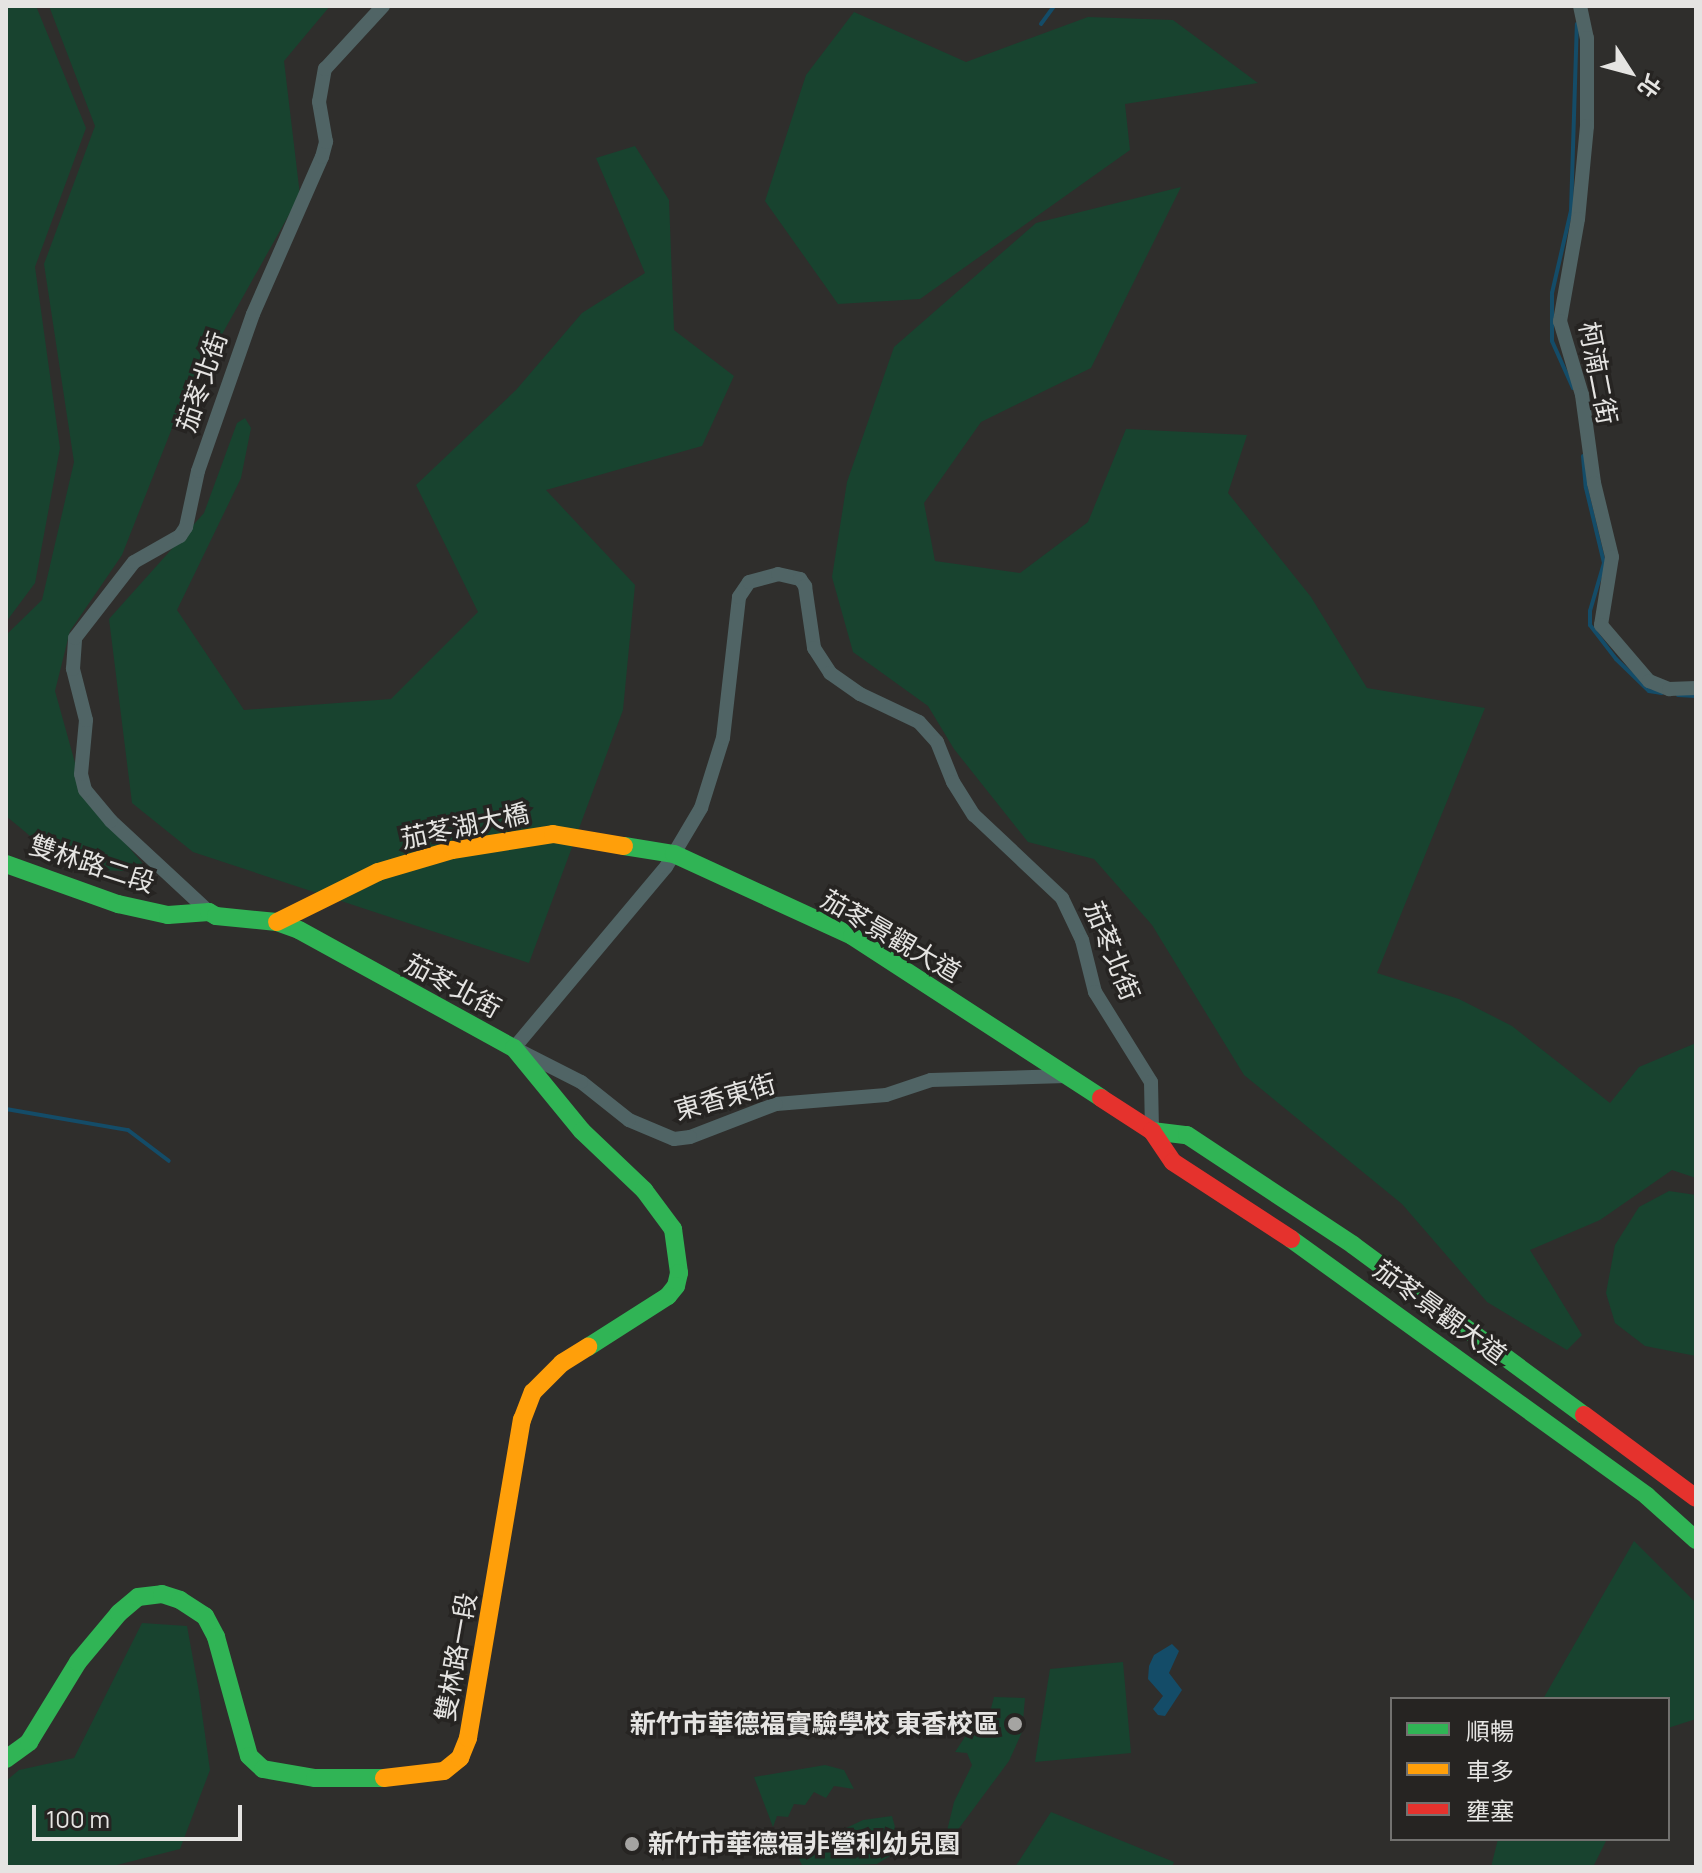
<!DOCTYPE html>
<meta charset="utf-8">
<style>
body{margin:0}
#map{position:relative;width:1702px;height:1873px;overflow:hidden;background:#2f2e2c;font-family:Manrope,"Noto Sans TC",sans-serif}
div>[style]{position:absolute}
.green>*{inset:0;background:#18432f}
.water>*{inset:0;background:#144c68}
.stream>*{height:4px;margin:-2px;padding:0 2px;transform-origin:2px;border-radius:2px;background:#144c68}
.street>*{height:14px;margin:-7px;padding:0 7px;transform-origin:7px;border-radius:7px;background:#506465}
.fast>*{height:18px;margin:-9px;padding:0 9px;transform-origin:9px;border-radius:9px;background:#30b455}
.slow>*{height:18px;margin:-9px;padding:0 9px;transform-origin:9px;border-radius:9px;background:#ff9f0a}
.jam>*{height:18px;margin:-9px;padding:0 9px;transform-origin:9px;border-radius:9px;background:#e5322d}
.dots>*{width:22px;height:22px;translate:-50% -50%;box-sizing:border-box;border:4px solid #262422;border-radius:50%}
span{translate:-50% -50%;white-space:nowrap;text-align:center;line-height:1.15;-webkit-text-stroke:7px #262422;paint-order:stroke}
.street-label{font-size:26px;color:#e5e4e2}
.poi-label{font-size:26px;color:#e5e4e2;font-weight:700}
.right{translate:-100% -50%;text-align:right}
.left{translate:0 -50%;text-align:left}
.frame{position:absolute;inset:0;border:8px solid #e5e4e2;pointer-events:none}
.legend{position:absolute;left:1390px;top:1697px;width:280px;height:144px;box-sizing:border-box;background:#262422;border:2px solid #72716f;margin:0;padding:10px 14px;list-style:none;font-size:24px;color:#e5e4e2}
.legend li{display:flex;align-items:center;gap:16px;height:40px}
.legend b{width:40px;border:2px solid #72716f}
.north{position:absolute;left:1590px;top:32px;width:80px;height:80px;-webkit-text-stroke:6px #262422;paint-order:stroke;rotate:126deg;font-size:22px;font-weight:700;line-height:32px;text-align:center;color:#e5e4e2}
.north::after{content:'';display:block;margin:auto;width:28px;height:36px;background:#e5e4e2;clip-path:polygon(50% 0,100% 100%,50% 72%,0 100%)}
.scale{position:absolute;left:32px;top:1805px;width:210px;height:36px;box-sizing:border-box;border:4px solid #e5e4e2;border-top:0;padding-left:10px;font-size:24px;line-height:28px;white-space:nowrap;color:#e5e4e2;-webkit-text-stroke:6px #262422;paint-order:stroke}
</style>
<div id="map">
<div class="green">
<div style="clip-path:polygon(6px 6px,36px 6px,86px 128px,35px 267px,60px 448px,35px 583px,6px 622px)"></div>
<div style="clip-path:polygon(49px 6px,330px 6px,284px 61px,300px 195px,178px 413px,122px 555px,70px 631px,55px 691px,84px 795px,150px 872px,70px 869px,6px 816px,6px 635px,42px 600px,74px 462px,44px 264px,95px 126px)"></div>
<div style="clip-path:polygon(854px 12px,966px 62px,1088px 17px,1173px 20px,1258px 83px,1125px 104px,1130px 150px,920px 299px,838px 304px,765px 201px,806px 75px)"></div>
<div style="clip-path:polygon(635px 146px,669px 200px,674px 330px,734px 376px,702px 446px,546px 490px,635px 585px,623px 710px,529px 963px,193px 852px,132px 803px,109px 619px,204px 513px,237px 423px,245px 418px,251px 428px,241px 478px,177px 610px,244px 710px,391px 699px,478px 612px,416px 485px,516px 390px,582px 313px,645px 273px,596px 158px)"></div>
<div style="clip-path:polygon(1181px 187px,1091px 368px,981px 422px,924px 503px,935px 561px,1020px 573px,1088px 522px,1126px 429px,1247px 435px,1228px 493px,1311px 597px,1367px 688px,1485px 708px,1377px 973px,1459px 999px,1512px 1026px,1610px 1103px,1639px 1067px,1696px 1043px,1696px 1178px,1672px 1170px,1600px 1220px,1530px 1250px,1582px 1335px,1567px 1350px,1487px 1302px,1402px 1204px,1244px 1075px,1152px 925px,1094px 859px,1028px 842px,954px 749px,928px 706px,853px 652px,832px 577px,847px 482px,894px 347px,1036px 223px)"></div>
<div style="clip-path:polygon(1669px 1191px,1696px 1195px,1696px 1356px,1645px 1346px,1615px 1323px,1606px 1293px,1615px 1245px,1639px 1207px)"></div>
<div style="clip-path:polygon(1634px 1541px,1696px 1603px,1696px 1719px,1668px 1728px,1668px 1699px,1543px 1699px)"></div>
<div style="clip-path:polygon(142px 1623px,187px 1626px,199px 1692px,210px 1770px,180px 1849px,109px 1867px,6px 1867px,6px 1781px,19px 1770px,74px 1758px)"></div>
<div style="clip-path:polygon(1123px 1662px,1131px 1753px,1035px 1762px,1050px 1669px)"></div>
<div style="clip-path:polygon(994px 1697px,1025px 1698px,1022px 1732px,1009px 1761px,954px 1835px,947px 1831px,954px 1802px,972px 1765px,967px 1753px,955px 1752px,978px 1717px,989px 1716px)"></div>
<div style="clip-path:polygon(825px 1765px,844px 1770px,854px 1789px,834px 1786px,826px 1798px,814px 1792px,805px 1805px,794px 1804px,788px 1817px,777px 1816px,773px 1827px,754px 1777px)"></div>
<div style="clip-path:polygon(1051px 1812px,1174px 1862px,1172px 1867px,1015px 1867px)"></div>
<div style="clip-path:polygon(892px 1816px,901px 1849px,877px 1864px,803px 1867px,799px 1859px,823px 1839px,863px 1820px)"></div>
<div style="clip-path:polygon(1498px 1839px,1607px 1839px,1593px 1867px,1491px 1867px)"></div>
</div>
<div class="water">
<div style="clip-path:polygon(1172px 1644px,1179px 1651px,1169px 1673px,1182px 1690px,1165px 1716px,1158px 1715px,1153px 1709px,1163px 1696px,1148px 1679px,1149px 1666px,1154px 1655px)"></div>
</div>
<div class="stream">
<div style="left:1041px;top:24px;width:22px;rotate:-54deg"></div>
<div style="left:1573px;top:388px;width:51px;rotate:-114.1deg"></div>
<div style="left:1552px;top:341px;width:48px;rotate:-90deg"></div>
<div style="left:1552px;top:293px;width:84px;rotate:-77deg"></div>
<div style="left:1571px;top:211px;width:187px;rotate:-88.2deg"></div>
<div style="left:1583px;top:456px;width:32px;rotate:85deg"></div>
<div style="left:1586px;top:488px;width:77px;rotate:76.5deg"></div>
<div style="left:1604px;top:563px;width:50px;rotate:106.3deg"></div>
<div style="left:1590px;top:611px;width:14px;rotate:90deg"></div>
<div style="left:1590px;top:625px;width:43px;rotate:52.6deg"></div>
<div style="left:1616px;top:659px;width:46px;rotate:44.1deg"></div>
<div style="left:1649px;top:691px;width:13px;rotate:9deg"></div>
<div style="left:1678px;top:695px;width:18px;rotate:3deg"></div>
<div style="left:6px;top:1109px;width:124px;rotate:9.8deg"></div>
<div style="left:128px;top:1130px;width:51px;rotate:37.1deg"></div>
</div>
<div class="street">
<div style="left:1580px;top:6px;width:33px;rotate:78deg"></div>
<div style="left:1587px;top:38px;width:88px;rotate:90deg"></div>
<div style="left:1587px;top:126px;width:93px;rotate:95.5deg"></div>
<div style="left:1578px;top:219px;width:104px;rotate:100deg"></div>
<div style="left:1560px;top:321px;width:77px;rotate:73.4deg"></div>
<div style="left:1582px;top:395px;width:89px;rotate:82.2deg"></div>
<div style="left:1594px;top:483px;width:76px;rotate:76.3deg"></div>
<div style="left:1612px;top:557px;width:69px;rotate:99.2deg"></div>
<div style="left:1601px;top:625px;width:74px;rotate:49.4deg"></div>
<div style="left:1649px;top:681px;width:22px;rotate:22deg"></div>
<div style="left:1669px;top:689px;width:27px;rotate:-2deg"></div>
<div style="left:209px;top:912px;width:134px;rotate:-137.1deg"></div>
<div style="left:111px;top:821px;width:40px;rotate:-130deg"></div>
<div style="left:85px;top:790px;width:16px;rotate:-104deg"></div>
<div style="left:81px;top:774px;width:54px;rotate:-84.7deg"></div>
<div style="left:86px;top:720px;width:53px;rotate:-104.3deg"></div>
<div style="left:73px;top:669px;width:31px;rotate:-86deg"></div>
<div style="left:75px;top:638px;width:96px;rotate:-52.2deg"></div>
<div style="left:134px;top:562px;width:53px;rotate:-29.5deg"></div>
<div style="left:180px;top:536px;width:11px;rotate:-56deg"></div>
<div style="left:186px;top:527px;width:57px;rotate:-77.9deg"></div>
<div style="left:198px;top:471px;width:166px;rotate:-70.7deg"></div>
<div style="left:253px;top:314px;width:171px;rotate:-66.3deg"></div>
<div style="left:322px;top:157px;width:16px;rotate:-75deg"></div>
<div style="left:326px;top:142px;width:41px;rotate:-99.9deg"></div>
<div style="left:319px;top:102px;width:34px;rotate:-80deg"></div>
<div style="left:325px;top:69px;width:86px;rotate:-47.4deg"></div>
<div style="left:1066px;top:1076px;width:135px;rotate:178.3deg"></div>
<div style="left:931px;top:1080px;width:47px;rotate:161.6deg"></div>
<div style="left:886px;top:1095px;width:110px;rotate:175.3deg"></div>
<div style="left:776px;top:1104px;width:92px;rotate:159deg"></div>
<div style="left:690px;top:1137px;width:16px;rotate:173deg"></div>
<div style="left:674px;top:1139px;width:49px;rotate:-157.1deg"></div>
<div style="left:629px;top:1120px;width:61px;rotate:-141.6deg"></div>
<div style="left:581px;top:1082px;width:75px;rotate:-153.1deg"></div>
<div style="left:514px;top:1048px;width:236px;rotate:-50deg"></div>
<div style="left:666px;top:867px;width:69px;rotate:-59.3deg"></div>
<div style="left:701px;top:808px;width:73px;rotate:-72.6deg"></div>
<div style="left:723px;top:738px;width:142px;rotate:-83.5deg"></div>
<div style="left:739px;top:597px;width:18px;rotate:-56deg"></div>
<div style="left:749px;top:582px;width:30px;rotate:-15deg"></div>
<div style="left:778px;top:574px;width:23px;rotate:13deg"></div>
<div style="left:800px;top:579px;width:9px;rotate:54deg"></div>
<div style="left:805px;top:586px;width:63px;rotate:81.7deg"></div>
<div style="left:814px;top:648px;width:30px;rotate:57deg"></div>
<div style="left:830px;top:673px;width:37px;rotate:35deg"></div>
<div style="left:860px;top:694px;width:65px;rotate:25.4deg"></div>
<div style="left:919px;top:722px;width:27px;rotate:48deg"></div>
<div style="left:937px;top:742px;width:43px;rotate:68.2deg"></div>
<div style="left:953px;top:782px;width:39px;rotate:58deg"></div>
<div style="left:974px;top:815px;width:121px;rotate:43.3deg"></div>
<div style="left:1062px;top:898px;width:47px;rotate:64.5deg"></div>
<div style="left:1082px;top:940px;width:54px;rotate:76deg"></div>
<div style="left:1095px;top:992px;width:106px;rotate:58.1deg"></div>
<div style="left:1151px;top:1082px;width:49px;rotate:88.8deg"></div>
</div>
<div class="fast">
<div style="left:624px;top:846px;width:51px;rotate:9.1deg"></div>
<div style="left:674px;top:854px;width:196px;rotate:24.7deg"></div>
<div style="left:852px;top:936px;width:297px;rotate:33deg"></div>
<div style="left:6px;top:864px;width:119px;rotate:19.7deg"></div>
<div style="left:118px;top:904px;width:51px;rotate:12.4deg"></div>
<div style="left:168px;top:915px;width:41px;rotate:-4.2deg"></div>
<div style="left:209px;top:912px;width:8px;rotate:30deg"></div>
<div style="left:216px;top:916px;width:61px;rotate:5.6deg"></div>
<div style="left:277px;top:922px;width:23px;rotate:20deg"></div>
<div style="left:299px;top:930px;width:245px;rotate:28.8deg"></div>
<div style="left:514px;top:1048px;width:107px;rotate:50.7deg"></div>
<div style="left:582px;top:1131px;width:86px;rotate:43.6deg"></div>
<div style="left:644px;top:1190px;width:49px;rotate:53.4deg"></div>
<div style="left:673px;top:1229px;width:44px;rotate:82.2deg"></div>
<div style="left:679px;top:1273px;width:13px;rotate:103deg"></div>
<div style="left:676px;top:1286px;width:13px;rotate:129deg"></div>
<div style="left:668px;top:1296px;width:95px;rotate:147.5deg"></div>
<div style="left:1152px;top:1131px;width:35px;rotate:7deg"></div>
<div style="left:1187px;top:1135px;width:199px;rotate:33.5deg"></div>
<div style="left:1353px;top:1245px;width:287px;rotate:36.4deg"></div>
<div style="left:1291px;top:1239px;width:439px;rotate:35.8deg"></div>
<div style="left:1647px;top:1496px;width:66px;rotate:41.9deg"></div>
<div style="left:6px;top:1759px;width:29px;rotate:-36deg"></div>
<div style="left:29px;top:1742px;width:94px;rotate:-58.5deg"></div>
<div style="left:78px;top:1662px;width:64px;rotate:-50.1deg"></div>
<div style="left:119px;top:1613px;width:25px;rotate:-40deg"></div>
<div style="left:138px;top:1597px;width:24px;rotate:-7deg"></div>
<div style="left:162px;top:1594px;width:19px;rotate:18deg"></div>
<div style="left:180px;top:1600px;width:30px;rotate:33deg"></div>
<div style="left:205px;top:1616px;width:24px;rotate:62deg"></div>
<div style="left:216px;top:1637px;width:123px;rotate:74.5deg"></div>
<div style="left:249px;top:1756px;width:19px;rotate:43deg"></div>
<div style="left:263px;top:1769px;width:53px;rotate:9.8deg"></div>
<div style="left:315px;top:1778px;width:69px"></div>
</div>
<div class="slow">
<div style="left:277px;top:922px;width:113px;rotate:-26.3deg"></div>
<div style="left:378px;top:872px;width:77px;rotate:-16.6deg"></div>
<div style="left:452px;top:850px;width:102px;rotate:-9deg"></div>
<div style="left:553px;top:834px;width:72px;rotate:9.6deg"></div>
<div style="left:384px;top:1778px;width:60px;rotate:-6.7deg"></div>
<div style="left:444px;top:1771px;width:21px;rotate:-39deg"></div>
<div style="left:460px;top:1758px;width:22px;rotate:-68deg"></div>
<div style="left:468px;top:1738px;width:323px;rotate:-80.4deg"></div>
<div style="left:522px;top:1420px;width:30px;rotate:-69deg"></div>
<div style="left:533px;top:1392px;width:41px;rotate:-45deg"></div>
<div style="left:562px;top:1363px;width:31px;rotate:-32deg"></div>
</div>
<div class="jam">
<div style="left:1101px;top:1098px;width:61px;rotate:32.9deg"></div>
<div style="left:1152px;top:1131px;width:37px;rotate:56deg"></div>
<div style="left:1173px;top:1162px;width:141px;rotate:33.1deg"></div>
<div style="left:1584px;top:1415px;width:139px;rotate:36.5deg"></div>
</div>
<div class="dots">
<div style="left:1015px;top:1724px;background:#a5a4a2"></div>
<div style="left:632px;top:1844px;background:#a5a4a2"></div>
</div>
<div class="street-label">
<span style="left:1598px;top:373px;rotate:79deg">柯湳二街</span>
<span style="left:202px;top:382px;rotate:-71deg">茄苳北街</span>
<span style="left:465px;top:826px;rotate:-12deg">茄苳湖大橋</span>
<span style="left:92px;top:864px;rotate:18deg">雙林路二段</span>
<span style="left:891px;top:936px;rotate:30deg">茄苳景觀大道</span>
<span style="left:1112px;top:951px;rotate:68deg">茄苳北街</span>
<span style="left:453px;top:986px;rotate:28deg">茄苳北街</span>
<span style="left:725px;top:1097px;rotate:-16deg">東香東街</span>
<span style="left:1440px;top:1312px;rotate:36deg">茄苳景觀大道</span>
<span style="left:456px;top:1657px;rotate:-80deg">雙林路一段</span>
</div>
<div class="poi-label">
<span class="right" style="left:999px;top:1724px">新竹市華德福實驗學校 東香校區</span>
<span class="left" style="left:648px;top:1844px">新竹市華德福非營利幼兒園</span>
</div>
<div class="frame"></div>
<ul class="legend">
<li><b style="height:10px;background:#30b455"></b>順暢</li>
<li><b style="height:10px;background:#ff9f0a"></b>車多</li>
<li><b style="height:10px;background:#e5322d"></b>壅塞</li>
</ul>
<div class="north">北</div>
<div class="scale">100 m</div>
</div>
